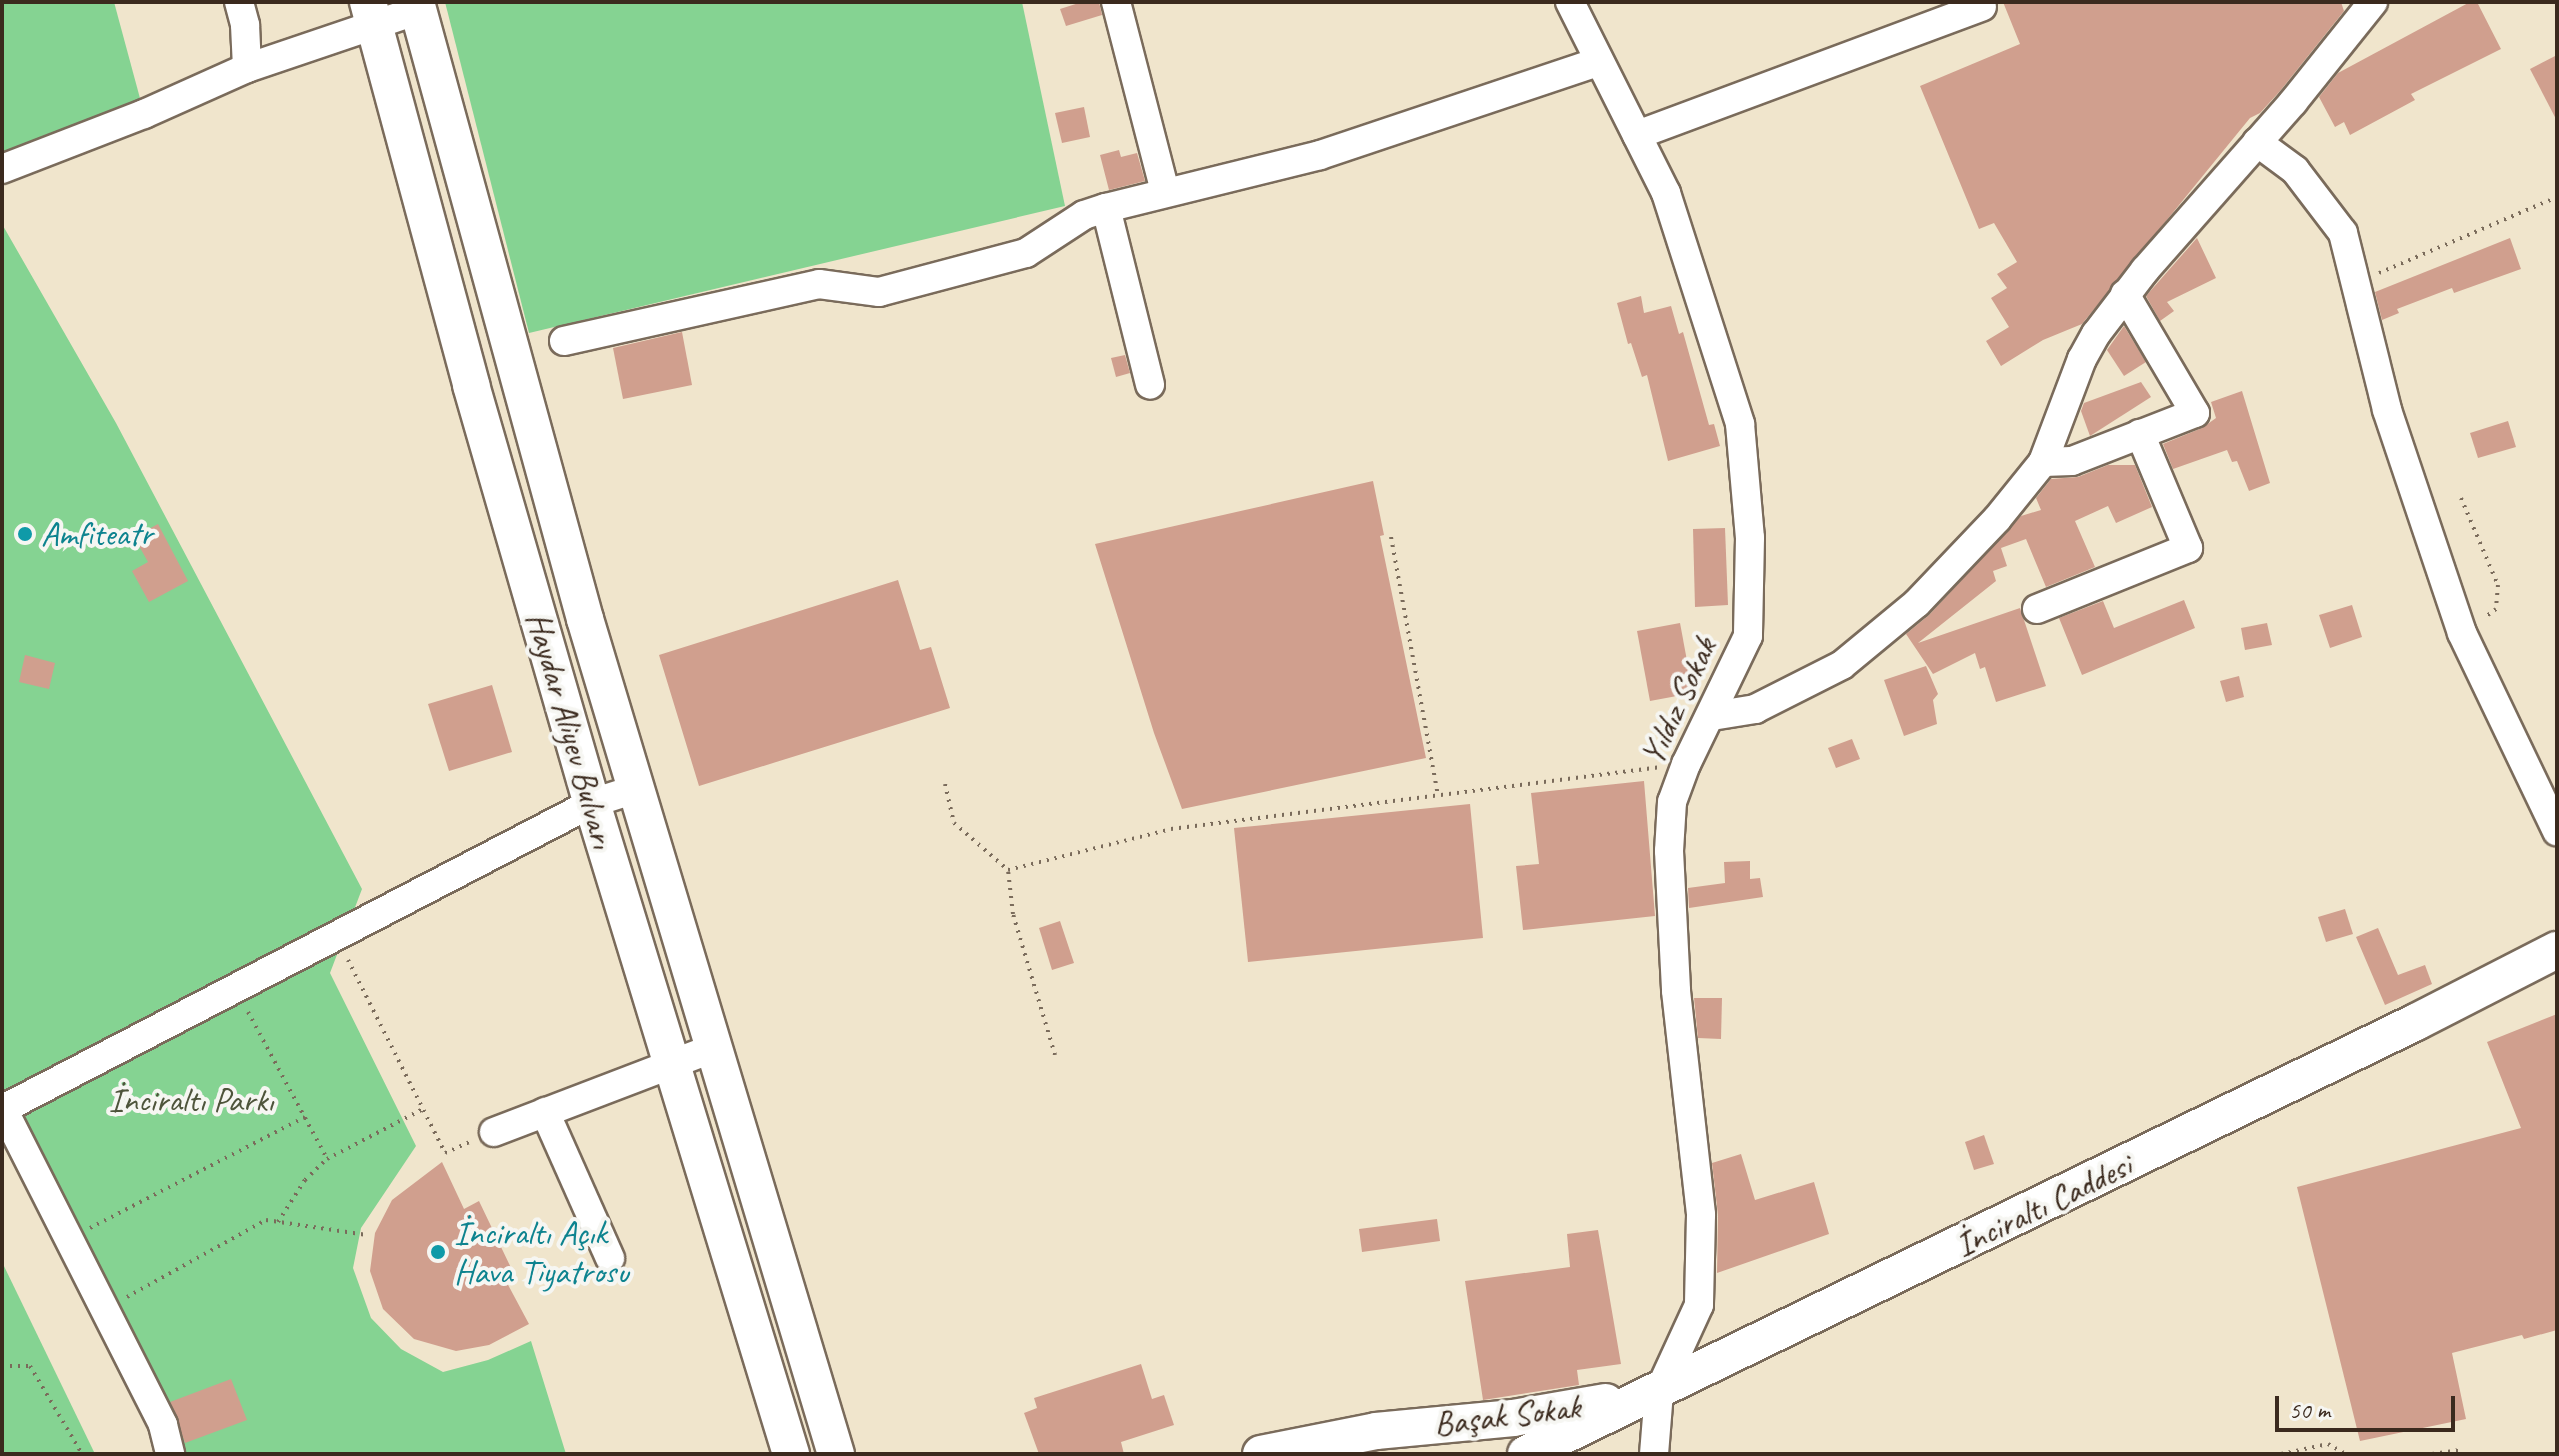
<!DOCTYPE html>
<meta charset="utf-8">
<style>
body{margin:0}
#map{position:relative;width:2559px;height:1456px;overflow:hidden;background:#f0e5cc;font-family:Caveat,sans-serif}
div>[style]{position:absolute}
.green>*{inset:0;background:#85d392}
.building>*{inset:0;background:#d09f8e}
.path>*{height:4px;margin-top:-2px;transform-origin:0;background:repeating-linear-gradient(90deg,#7a6b5b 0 2px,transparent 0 8px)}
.roads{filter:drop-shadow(2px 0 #7a6b5b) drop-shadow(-2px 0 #7a6b5b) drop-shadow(0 2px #7a6b5b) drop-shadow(0 -2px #7a6b5b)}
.minor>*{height:28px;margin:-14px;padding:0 14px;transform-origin:14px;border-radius:14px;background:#fff}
.major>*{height:36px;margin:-18px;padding:0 18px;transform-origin:18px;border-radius:18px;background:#fff}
.dots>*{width:22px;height:22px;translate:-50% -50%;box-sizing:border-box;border:4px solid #f6f6f2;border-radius:50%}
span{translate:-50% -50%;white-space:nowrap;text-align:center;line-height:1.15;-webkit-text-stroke:8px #f6f6f2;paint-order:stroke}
.culture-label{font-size:34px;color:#0d838f}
.left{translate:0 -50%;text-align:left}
.street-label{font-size:34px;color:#3b2a1e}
.park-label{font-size:34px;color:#4e543b}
.frame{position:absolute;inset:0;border:4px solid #3b2a1e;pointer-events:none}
.scale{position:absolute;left:2275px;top:1396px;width:180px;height:36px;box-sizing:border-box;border:4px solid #3b2a1e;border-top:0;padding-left:10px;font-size:24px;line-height:28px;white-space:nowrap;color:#3b2a1e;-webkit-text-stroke:6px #f6f6f2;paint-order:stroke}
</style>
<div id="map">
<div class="green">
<div style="clip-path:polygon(2px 2px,114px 2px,141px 102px,2px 153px)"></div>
<div style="clip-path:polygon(445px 2px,1022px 2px,1065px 206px,529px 333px)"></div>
<div style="clip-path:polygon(2px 224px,116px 423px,362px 889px,330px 973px,416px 1146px,361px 1228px,353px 1268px,371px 1318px,401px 1349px,443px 1372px,488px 1360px,531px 1341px,566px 1454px,166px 1454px,2px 1123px)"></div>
<div style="clip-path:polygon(2px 1262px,95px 1454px,2px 1454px)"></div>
</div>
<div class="building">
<div style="clip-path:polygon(1082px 2px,1099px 2px,1102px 15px,1066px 26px,1060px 9px)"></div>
<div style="clip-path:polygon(2003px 2px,2341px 2px,2344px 11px,2280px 91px,2260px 113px,2250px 118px,2082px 324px,2043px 340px,2001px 366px,1986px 341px,2009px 327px,1991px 298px,2007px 288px,1997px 274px,2017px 262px,1994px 223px,1979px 229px,1920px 86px,2020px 44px)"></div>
<div style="clip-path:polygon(2470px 2px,2477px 2px,2501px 49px,2411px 94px,2415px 100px,2350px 135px,2344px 122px,2335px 127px,2319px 97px,2338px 73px)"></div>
<div style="clip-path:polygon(2557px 55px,2557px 121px,2530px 69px)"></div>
<div style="clip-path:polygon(1084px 107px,1090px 137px,1062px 143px,1055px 113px)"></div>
<div style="clip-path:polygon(1119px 150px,1121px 157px,1137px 153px,1145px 181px,1109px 190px,1100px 155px)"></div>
<div style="clip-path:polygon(2197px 238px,2216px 278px,2167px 302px,2174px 311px,2160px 321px,2146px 296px)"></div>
<div style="clip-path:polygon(2510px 238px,2521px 269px,2454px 293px,2452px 288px,2397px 309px,2399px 313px,2382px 320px,2375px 292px)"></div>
<div style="clip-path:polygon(1641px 296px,1644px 313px,1671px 306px,1679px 334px,1683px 332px,1709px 425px,1714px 424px,1720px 446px,1668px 461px,1647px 375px,1642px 377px,1631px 343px,1628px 344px,1617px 303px)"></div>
<div style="clip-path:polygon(2124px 326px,2146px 362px,2124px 376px,2107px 350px)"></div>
<div style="clip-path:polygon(682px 332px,692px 385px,623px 399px,613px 348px)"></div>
<div style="clip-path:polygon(1125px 355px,1130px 373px,1116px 377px,1111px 358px)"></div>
<div style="clip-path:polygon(2141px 382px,2151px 397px,2090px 436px,2081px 411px,2084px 403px)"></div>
<div style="clip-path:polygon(2242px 391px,2270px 483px,2249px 491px,2237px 461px,2232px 462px,2227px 450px,2173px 469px,2163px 444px,2202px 428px,2216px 418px,2211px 402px)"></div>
<div style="clip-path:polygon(2508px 421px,2516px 447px,2478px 458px,2470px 433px)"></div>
<div style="clip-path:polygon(2108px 465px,2135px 465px,2152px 507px,2116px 523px,2108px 506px,2075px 521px,2095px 567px,2046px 587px,2026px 539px,2001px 548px,2007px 566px,1993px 571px,1996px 581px,1918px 643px,2020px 608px,2046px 686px,1996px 702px,1985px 667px,1980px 669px,1975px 653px,1933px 674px,1906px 634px,1929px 615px,2021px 516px,2041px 510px,2036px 498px,2051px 479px,2078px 477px)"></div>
<div style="clip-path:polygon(1373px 481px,1384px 535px,1380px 536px,1426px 758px,1182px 809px,1154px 733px,1095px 544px)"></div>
<div style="clip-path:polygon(158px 524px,188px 581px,149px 602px,132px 571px,148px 562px,134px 537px)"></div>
<div style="clip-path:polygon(1725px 528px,1728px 605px,1695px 607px,1693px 529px)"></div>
<div style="clip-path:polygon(898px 580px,920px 650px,931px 647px,950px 708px,699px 786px,659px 655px)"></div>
<div style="clip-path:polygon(2184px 600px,2195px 628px,2082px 675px,2059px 618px,2103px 601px,2114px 628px)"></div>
<div style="clip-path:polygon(2352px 605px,2362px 637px,2330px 648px,2319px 615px)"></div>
<div style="clip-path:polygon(1680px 623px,1693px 693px,1650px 701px,1637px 631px)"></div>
<div style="clip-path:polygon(2267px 623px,2272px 645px,2245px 650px,2241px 628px)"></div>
<div style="clip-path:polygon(25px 655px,55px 663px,49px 689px,19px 682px)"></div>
<div style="clip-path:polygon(1926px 666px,1938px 694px,1933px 700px,1937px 724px,1904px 736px,1884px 680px)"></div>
<div style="clip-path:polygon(2239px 676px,2244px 697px,2226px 702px,2220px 681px)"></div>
<div style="clip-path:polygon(492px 685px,512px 752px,449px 771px,428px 704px)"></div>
<div style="clip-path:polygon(1852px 739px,1860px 759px,1836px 768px,1828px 748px)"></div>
<div style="clip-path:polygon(1644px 781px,1655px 916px,1523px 930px,1516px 866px,1539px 864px,1531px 793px)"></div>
<div style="clip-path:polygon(1470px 804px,1483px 938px,1248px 962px,1234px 828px)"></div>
<div style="clip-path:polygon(1750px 861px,1750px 879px,1760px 878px,1763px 897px,1689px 908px,1688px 888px,1725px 883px,1724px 862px)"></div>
<div style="clip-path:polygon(2345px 909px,2353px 934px,2326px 942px,2318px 917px)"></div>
<div style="clip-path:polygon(1060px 921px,1074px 963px,1052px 970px,1039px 928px)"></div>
<div style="clip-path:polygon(2378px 928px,2398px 975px,2425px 965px,2432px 984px,2385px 1005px,2356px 937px)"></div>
<div style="clip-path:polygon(1694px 998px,1722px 998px,1721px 1039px,1698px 1038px)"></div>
<div style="clip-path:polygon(2557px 1014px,2557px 1330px,2524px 1339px,2522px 1335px,2452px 1353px,2466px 1419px,2360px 1441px,2297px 1187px,2521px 1128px,2487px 1042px)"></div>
<div style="clip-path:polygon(1984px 1135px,1994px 1164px,1974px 1170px,1965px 1142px)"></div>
<div style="clip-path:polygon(1741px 1154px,1755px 1200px,1814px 1182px,1829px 1234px,1717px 1273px,1718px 1215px,1712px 1163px)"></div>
<div style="clip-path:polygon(442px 1162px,464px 1209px,479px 1201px,513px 1272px,505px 1279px,529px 1324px,489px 1345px,456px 1351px,414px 1339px,383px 1309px,370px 1271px,375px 1233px,392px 1200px)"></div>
<div style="clip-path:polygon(1437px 1219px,1440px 1241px,1362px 1252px,1359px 1229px)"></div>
<div style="clip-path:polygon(1598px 1230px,1621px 1364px,1577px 1370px,1579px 1385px,1483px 1400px,1465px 1281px,1570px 1267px,1567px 1234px)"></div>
<div style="clip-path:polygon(1141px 1364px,1152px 1399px,1164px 1395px,1174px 1425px,1121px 1442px,1124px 1454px,1039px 1454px,1024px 1413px,1037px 1408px,1034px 1398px)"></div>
<div style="clip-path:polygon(231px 1379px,247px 1420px,185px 1443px,170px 1402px)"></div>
</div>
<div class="path">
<div style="left:2379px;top:273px;width:194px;rotate:-23.1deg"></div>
<div style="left:2461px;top:498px;width:95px;rotate:67deg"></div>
<div style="left:2498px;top:585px;width:24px;rotate:95deg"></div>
<div style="left:2496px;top:609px;width:15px;rotate:143deg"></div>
<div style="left:1391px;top:537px;width:263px;rotate:79.7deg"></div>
<div style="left:945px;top:784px;width:40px;rotate:77deg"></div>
<div style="left:954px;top:823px;width:72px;rotate:41deg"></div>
<div style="left:348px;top:960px;width:216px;rotate:63.3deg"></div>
<div style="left:445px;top:1153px;width:27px;rotate:-24deg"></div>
<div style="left:248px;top:1012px;width:167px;rotate:61.7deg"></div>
<div style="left:1055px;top:1055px;width:147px;rotate:-106.6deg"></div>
<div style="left:1013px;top:914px;width:44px;rotate:-96.5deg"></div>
<div style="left:1008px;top:870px;width:168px;rotate:-14.1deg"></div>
<div style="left:1171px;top:829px;width:492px;rotate:-7.2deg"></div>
<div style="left:278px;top:1222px;width:50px;rotate:-57.3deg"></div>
<div style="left:305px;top:1180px;width:30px;rotate:-44deg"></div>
<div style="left:327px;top:1159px;width:108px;rotate:-27.5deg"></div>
<div style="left:90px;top:1228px;width:242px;rotate:-27.3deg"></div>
<div style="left:127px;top:1297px;width:159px;rotate:-29deg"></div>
<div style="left:266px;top:1220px;width:102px;rotate:8.4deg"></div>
<div style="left:2px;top:1366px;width:28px"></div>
<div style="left:30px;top:1366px;width:102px;rotate:59.4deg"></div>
<div style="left:2281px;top:1454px;width:48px;rotate:-12deg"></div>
<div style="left:2328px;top:1444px;width:21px;rotate:29deg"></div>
<div style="left:2432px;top:1454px;width:27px;rotate:-8deg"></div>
</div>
<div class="roads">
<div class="minor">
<div style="left:239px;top:2px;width:24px;rotate:75deg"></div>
<div style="left:245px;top:25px;width:43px;rotate:87.3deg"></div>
<div style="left:1116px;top:2px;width:196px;rotate:75.5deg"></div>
<div style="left:1570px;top:2px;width:214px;rotate:63.3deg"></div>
<div style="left:1666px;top:193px;width:243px;rotate:72.2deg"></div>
<div style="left:1740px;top:424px;width:114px;rotate:85deg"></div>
<div style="left:1750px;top:538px;width:98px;rotate:91.2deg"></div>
<div style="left:1748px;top:636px;width:142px;rotate:115.8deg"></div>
<div style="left:1686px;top:764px;width:40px;rotate:110.2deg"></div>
<div style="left:1672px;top:802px;width:49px;rotate:93.5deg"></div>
<div style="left:1669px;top:851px;width:140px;rotate:87.1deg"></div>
<div style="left:1676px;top:991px;width:225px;rotate:83.6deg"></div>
<div style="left:1701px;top:1215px;width:90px;rotate:91.3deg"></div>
<div style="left:1699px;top:1305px;width:96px;rotate:114.7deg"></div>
<div style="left:1659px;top:1392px;width:62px;rotate:94.6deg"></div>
<div style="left:1637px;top:135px;width:368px;rotate:-20.4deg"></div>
<div style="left:2257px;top:142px;width:47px;rotate:36.4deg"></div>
<div style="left:2295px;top:170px;width:79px;rotate:52.7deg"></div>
<div style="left:2343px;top:233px;width:182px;rotate:76deg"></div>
<div style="left:2387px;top:410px;width:235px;rotate:71.4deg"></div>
<div style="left:2462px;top:633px;width:220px;rotate:64.4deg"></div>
<div style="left:2px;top:169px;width:152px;rotate:-21.2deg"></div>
<div style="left:144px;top:114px;width:113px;rotate:-24.1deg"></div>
<div style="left:247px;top:68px;width:181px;rotate:-18.7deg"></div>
<div style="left:1106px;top:208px;width:182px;rotate:76deg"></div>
<div style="left:564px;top:341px;width:261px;rotate:-12.6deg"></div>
<div style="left:819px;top:284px;width:61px;rotate:7.6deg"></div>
<div style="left:879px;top:292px;width:152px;rotate:-14.9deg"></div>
<div style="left:1026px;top:253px;width:69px;rotate:-33.2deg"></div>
<div style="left:1084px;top:215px;width:23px;rotate:-18deg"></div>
<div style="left:1106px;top:208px;width:220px;rotate:-13.9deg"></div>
<div style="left:1320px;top:155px;width:293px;rotate:-18.5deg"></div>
<div style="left:2043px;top:462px;width:29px;rotate:-2deg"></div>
<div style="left:2072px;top:461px;width:132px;rotate:-21.3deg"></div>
<div style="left:2195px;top:413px;width:138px;rotate:-120.5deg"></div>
<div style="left:2037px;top:609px;width:163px;rotate:-22deg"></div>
<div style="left:2188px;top:548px;width:124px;rotate:-112.8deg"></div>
<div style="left:1712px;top:716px;width:44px;rotate:-9.2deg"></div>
<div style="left:1755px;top:709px;width:97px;rotate:-26.8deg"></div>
<div style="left:1842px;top:665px;width:97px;rotate:-39.6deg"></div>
<div style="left:1917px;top:603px;width:116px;rotate:-46.4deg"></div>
<div style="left:1997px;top:519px;width:73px;rotate:-51.1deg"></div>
<div style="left:2043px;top:462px;width:110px;rotate:-69.3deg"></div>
<div style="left:2082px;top:359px;width:29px;rotate:-61deg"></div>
<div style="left:2096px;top:334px;width:81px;rotate:-52.6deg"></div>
<div style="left:2145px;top:270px;width:224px;rotate:-48.6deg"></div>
<div style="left:2293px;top:102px;width:128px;rotate:-51.3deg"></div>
<div style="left:2px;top:1107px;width:356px;rotate:63.1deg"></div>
<div style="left:163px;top:1425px;width:30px;rotate:76deg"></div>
<div style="left:3px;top:1109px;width:664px;rotate:-27.45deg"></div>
<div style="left:592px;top:803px;width:46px;rotate:-17.7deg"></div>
<div style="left:545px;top:1112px;width:160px;rotate:66deg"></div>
<div style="left:494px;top:1132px;width:235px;rotate:-20.9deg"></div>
</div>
<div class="major">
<div style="left:368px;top:2px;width:397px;rotate:74.9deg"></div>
<div style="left:471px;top:385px;width:435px;rotate:73.9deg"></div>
<div style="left:592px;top:803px;width:681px;rotate:73deg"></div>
<div style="left:416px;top:2px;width:640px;rotate:74.68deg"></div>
<div style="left:585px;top:619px;width:872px;rotate:73.27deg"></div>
<div style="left:1261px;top:1454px;width:117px;rotate:-11.3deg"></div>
<div style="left:1376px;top:1431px;width:138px;rotate:-5.4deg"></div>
<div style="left:1513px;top:1418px;width:94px;rotate:-9.8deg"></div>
<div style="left:1526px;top:1454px;width:989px;rotate:-25.89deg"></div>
<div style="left:2416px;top:1022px;width:158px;rotate:-27.1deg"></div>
</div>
</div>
<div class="dots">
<div style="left:25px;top:534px;background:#0f9aa8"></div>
<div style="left:438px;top:1252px;background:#0f9aa8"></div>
</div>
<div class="culture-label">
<span class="left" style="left:41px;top:534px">Amfiteatr</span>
<span class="left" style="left:454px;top:1252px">İnciraltı Açık<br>Hava Tiyatrosu</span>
</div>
<div class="street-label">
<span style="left:1678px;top:701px;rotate:-65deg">Yıldız Sokak</span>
<span style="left:571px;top:730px;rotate:74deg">Haydar Aliyev Bulvarı</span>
<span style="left:2043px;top:1205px;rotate:-26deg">İnciraltı Caddesi</span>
<span style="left:1507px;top:1415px;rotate:-7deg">Başak Sokak</span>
</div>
<div class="park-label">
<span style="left:191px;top:1100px">İnciraltı Parkı</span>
</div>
<div class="frame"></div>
<div class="scale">50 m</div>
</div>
